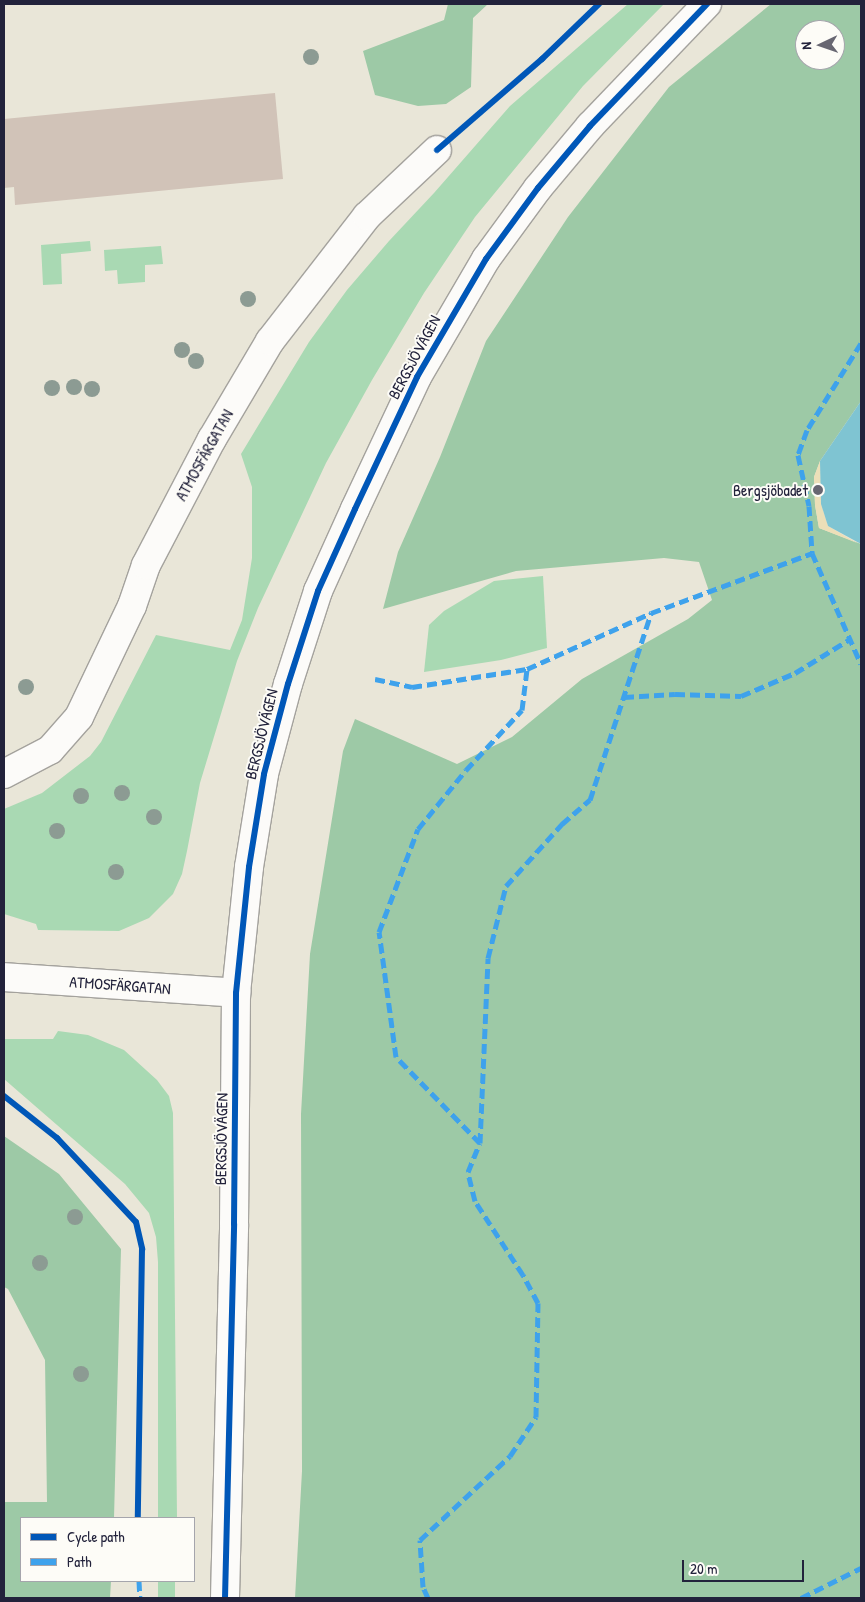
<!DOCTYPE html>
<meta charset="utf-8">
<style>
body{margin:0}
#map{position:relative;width:865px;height:1602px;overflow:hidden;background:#e9e6d8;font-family:"Patrick Hand",sans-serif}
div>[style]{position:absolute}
.green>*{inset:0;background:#a9d9b3}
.forest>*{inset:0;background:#9dc9a6}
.sand>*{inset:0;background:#ecdfb8}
.water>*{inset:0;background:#7fc4d2}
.building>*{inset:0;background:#d1c3b8}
.roads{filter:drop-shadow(1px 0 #a4a29d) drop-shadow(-1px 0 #a4a29d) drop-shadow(0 1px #a4a29d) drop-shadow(0 -1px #a4a29d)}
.minor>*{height:28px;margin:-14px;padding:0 14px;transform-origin:14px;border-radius:14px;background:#fcfbf9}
.quiet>*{height:5px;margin-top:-2.5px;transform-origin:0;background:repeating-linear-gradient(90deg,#3ea2ec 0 10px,transparent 0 15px)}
.cycleway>*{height:6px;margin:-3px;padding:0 3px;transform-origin:3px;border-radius:3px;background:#0057b8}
.trees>*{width:16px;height:16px;margin:-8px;border-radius:50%;background:#8c9b93}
.dots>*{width:14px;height:14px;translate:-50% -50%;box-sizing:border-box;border:2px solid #fdfcf7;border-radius:50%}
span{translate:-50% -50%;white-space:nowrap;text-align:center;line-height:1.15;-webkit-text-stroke:4px #fdfcf7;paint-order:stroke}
.street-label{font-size:16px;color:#22223b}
.poi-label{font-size:16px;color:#22223b}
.right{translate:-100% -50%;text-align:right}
.frame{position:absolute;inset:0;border:5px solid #22223b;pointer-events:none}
.legend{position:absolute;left:20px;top:1517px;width:175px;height:65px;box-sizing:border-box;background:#fdfcf7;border:1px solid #a5a5ac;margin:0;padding:6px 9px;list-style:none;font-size:15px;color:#22223b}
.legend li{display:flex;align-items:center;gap:10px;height:25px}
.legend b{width:25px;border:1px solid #a5a5ac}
.north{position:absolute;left:795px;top:20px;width:50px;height:50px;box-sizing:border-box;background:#fdfcf7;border:1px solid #a5a5ac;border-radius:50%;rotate:267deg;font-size:14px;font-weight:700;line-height:20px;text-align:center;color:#22223b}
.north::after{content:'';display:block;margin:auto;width:18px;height:22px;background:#686772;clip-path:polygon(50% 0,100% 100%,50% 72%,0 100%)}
.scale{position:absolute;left:682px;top:1560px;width:122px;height:22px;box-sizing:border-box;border:2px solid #22223b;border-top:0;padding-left:6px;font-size:15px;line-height:18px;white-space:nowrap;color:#22223b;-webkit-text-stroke:4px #fdfcf7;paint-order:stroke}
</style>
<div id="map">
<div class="green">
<div style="clip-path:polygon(628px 4px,664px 4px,583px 86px,475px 217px,424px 293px,372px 380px,326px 463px,258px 608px,237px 661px,200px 783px,187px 851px,182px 874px,173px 894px,149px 918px,119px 931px,38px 930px,36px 924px,4px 914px,4px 809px,42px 793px,90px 756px,101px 742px,156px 635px,230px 650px,242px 620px,252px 558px,252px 487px,241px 454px,309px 342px,347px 290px,389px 241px,434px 193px,510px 106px)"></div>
<div style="clip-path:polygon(90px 241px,91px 251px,61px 254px,62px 284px,43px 285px,41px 245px)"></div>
<div style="clip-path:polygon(161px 246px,163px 264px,145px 265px,145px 282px,118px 284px,117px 270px,105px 271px,104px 250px)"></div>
<div style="clip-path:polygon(543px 576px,547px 648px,501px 660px,424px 672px,429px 625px,444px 611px,494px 581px)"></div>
<div style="clip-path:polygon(58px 1031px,88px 1035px,124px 1050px,157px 1080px,169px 1096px,173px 1113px,177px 1518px,158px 1518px,158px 1262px,156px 1237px,149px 1213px,125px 1184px,4px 1079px,4px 1039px,53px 1039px)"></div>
<div style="clip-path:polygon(158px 1581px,175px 1581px,175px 1598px,158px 1598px)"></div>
</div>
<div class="forest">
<div style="clip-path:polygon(448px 4px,488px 4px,473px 18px,471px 87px,446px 104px,418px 106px,375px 95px,363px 51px,444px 20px)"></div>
<div style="clip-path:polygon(evenodd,771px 4px,861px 4px,861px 401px,820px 461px,814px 477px,815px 505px,819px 528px,861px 544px,861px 1598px,295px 1598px,302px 1471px,301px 1114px,310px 954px,343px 751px,355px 719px,457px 764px,512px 737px,582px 679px,688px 619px,712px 600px,699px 562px,664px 558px,516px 571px,383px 609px,398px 552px,440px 457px,486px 341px,568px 217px,669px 87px,771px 4px,805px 30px,835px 30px,835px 60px,805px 60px,805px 30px)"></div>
<div style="clip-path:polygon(4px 1136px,59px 1174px,121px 1249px,114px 1518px,21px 1518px,21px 1581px,111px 1581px,110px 1598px,4px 1598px,4px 1502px,47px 1502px,45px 1360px,8px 1289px,4px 1287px)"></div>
</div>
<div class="sand">
<div style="clip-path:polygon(820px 461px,821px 504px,828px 526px,857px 543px,819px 528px,815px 505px,814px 477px)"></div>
</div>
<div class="water">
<div style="clip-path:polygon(861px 401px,861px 544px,828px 526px,821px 504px,820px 461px)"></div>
</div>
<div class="building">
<div style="clip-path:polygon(275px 93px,283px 179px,15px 205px,14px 187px,4px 188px,4px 119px)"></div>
</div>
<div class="roads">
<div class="minor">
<div style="left:4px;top:774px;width:52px;rotate:-27.6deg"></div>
<div style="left:50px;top:750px;width:44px;rotate:-48.7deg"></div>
<div style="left:79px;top:717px;width:123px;rotate:-64.5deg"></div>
<div style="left:132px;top:606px;width:43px;rotate:-71.1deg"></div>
<div style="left:146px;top:565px;width:142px;rotate:-62.4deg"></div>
<div style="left:212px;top:439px;width:114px;rotate:-59.4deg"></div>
<div style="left:270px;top:341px;width:158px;rotate:-52.2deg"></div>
<div style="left:367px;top:216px;width:96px;rotate:-43.3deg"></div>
<div style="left:4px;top:977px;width:233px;rotate:3.9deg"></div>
<div style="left:225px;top:1598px;width:374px;rotate:-88.6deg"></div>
<div style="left:234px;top:1224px;width:231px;rotate:-89.5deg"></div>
<div style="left:236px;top:993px;width:127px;rotate:-84.1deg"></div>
<div style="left:249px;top:867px;width:94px;rotate:-80.8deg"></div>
<div style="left:264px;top:774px;width:93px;rotate:-75.1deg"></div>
<div style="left:288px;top:684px;width:98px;rotate:-72.1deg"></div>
<div style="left:318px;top:591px;width:90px;rotate:-65.7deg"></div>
<div style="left:355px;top:509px;width:146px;rotate:-64.8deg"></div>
<div style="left:417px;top:377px;width:137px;rotate:-59.7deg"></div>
<div style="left:486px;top:259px;width:88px;rotate:-53.8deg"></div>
<div style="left:538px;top:188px;width:81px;rotate:-50deg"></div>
<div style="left:590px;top:126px;width:169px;rotate:-46.2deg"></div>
</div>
</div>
<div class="quiet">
<div style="left:861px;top:343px;width:102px;rotate:121.8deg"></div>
<div style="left:807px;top:430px;width:27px;rotate:110deg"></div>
<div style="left:798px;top:455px;width:52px;rotate:77.8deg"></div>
<div style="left:809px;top:506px;width:47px;rotate:86.3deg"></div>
<div style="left:812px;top:553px;width:121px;rotate:66.2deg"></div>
<div style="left:375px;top:679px;width:38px;rotate:12deg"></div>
<div style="left:412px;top:687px;width:116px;rotate:-8.9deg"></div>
<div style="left:527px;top:669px;width:136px;rotate:-24.3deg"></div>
<div style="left:651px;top:613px;width:172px;rotate:-20.4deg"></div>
<div style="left:624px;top:697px;width:51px;rotate:-3.4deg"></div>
<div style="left:675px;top:694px;width:66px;rotate:1.7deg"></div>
<div style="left:741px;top:696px;width:59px;rotate:-23.1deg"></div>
<div style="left:795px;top:673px;width:65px;rotate:-31.7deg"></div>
<div style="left:480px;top:1143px;width:120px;rotate:-134.3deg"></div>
<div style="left:396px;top:1057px;width:126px;rotate:-97.7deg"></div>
<div style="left:379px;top:932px;width:110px;rotate:-69.3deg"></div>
<div style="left:418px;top:829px;width:76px;rotate:-50.9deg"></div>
<div style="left:466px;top:770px;width:82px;rotate:-47deg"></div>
<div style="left:522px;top:710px;width:41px;rotate:-83deg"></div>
<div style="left:139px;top:1581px;width:17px;rotate:87deg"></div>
<div style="left:428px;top:1598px;width:12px;rotate:-114deg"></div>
<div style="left:423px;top:1587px;width:47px;rotate:-93.7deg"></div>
<div style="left:420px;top:1540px;width:123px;rotate:-43deg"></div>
<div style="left:510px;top:1456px;width:47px;rotate:-56.3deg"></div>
<div style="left:536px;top:1417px;width:114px;rotate:-89deg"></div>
<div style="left:538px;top:1303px;width:32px;rotate:-118deg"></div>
<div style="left:523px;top:1275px;width:88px;rotate:-123deg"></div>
<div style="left:475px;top:1201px;width:30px;rotate:-104deg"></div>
<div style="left:468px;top:1172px;width:31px;rotate:-68deg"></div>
<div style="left:480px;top:1143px;width:185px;rotate:-87.5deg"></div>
<div style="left:488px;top:958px;width:74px;rotate:-76deg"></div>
<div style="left:506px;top:886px;width:84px;rotate:-47.9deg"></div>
<div style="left:562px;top:824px;width:37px;rotate:-41deg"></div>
<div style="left:590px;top:800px;width:197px;rotate:-71.9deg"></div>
<div style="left:801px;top:1598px;width:67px;rotate:-26.6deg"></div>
</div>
<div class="cycleway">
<div style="left:437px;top:150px;width:139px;rotate:-40.9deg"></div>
<div style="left:542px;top:59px;width:79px;rotate:-44deg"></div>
<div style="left:4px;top:1096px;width:68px;rotate:38.4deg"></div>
<div style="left:57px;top:1138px;width:115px;rotate:46.8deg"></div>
<div style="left:136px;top:1222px;width:28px;rotate:77deg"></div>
<div style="left:142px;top:1249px;width:269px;rotate:90.9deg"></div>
<div style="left:225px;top:1598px;width:374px;rotate:-88.6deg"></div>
<div style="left:234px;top:1224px;width:231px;rotate:-89.5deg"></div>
<div style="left:236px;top:993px;width:127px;rotate:-84.1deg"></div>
<div style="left:249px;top:867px;width:94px;rotate:-80.8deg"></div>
<div style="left:264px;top:774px;width:93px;rotate:-75.1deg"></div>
<div style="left:288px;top:684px;width:98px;rotate:-72.1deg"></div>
<div style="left:318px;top:591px;width:90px;rotate:-65.7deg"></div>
<div style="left:355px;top:509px;width:146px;rotate:-64.8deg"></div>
<div style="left:417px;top:377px;width:137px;rotate:-59.7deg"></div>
<div style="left:486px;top:259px;width:88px;rotate:-53.8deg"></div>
<div style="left:538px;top:188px;width:81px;rotate:-50deg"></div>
<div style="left:590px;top:126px;width:169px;rotate:-46.2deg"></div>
</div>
<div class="trees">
<div style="left:311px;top:57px"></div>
<div style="left:248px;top:299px"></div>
<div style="left:182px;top:350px"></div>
<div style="left:196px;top:361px"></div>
<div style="left:74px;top:387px"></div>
<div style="left:52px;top:388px"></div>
<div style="left:92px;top:389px"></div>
<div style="left:26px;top:687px"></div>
<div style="left:122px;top:793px"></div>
<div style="left:81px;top:796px"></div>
<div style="left:154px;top:817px"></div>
<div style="left:57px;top:831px"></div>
<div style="left:116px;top:872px"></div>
<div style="left:75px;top:1217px"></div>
<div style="left:40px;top:1263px"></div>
<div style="left:81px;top:1374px"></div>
</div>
<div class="dots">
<div style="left:818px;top:490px;background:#686772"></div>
</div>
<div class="street-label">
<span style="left:414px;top:357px;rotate:-62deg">BERGSJÖVÄGEN</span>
<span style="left:204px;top:455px;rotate:-61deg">ATMOSFÄRGATAN</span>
<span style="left:261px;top:734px;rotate:-76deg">BERGSJÖVÄGEN</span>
<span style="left:120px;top:985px;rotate:4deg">ATMOSFÄRGATAN</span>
<span style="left:221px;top:1139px;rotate:-89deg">BERGSJÖVÄGEN</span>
</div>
<div class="poi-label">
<span class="right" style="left:808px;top:490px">Bergsjöbadet</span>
</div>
<div class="frame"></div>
<ul class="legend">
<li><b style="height:6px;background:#0057b8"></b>Cycle path</li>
<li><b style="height:6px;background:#3ea2ec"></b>Path</li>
</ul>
<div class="north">N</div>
<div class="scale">20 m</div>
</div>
